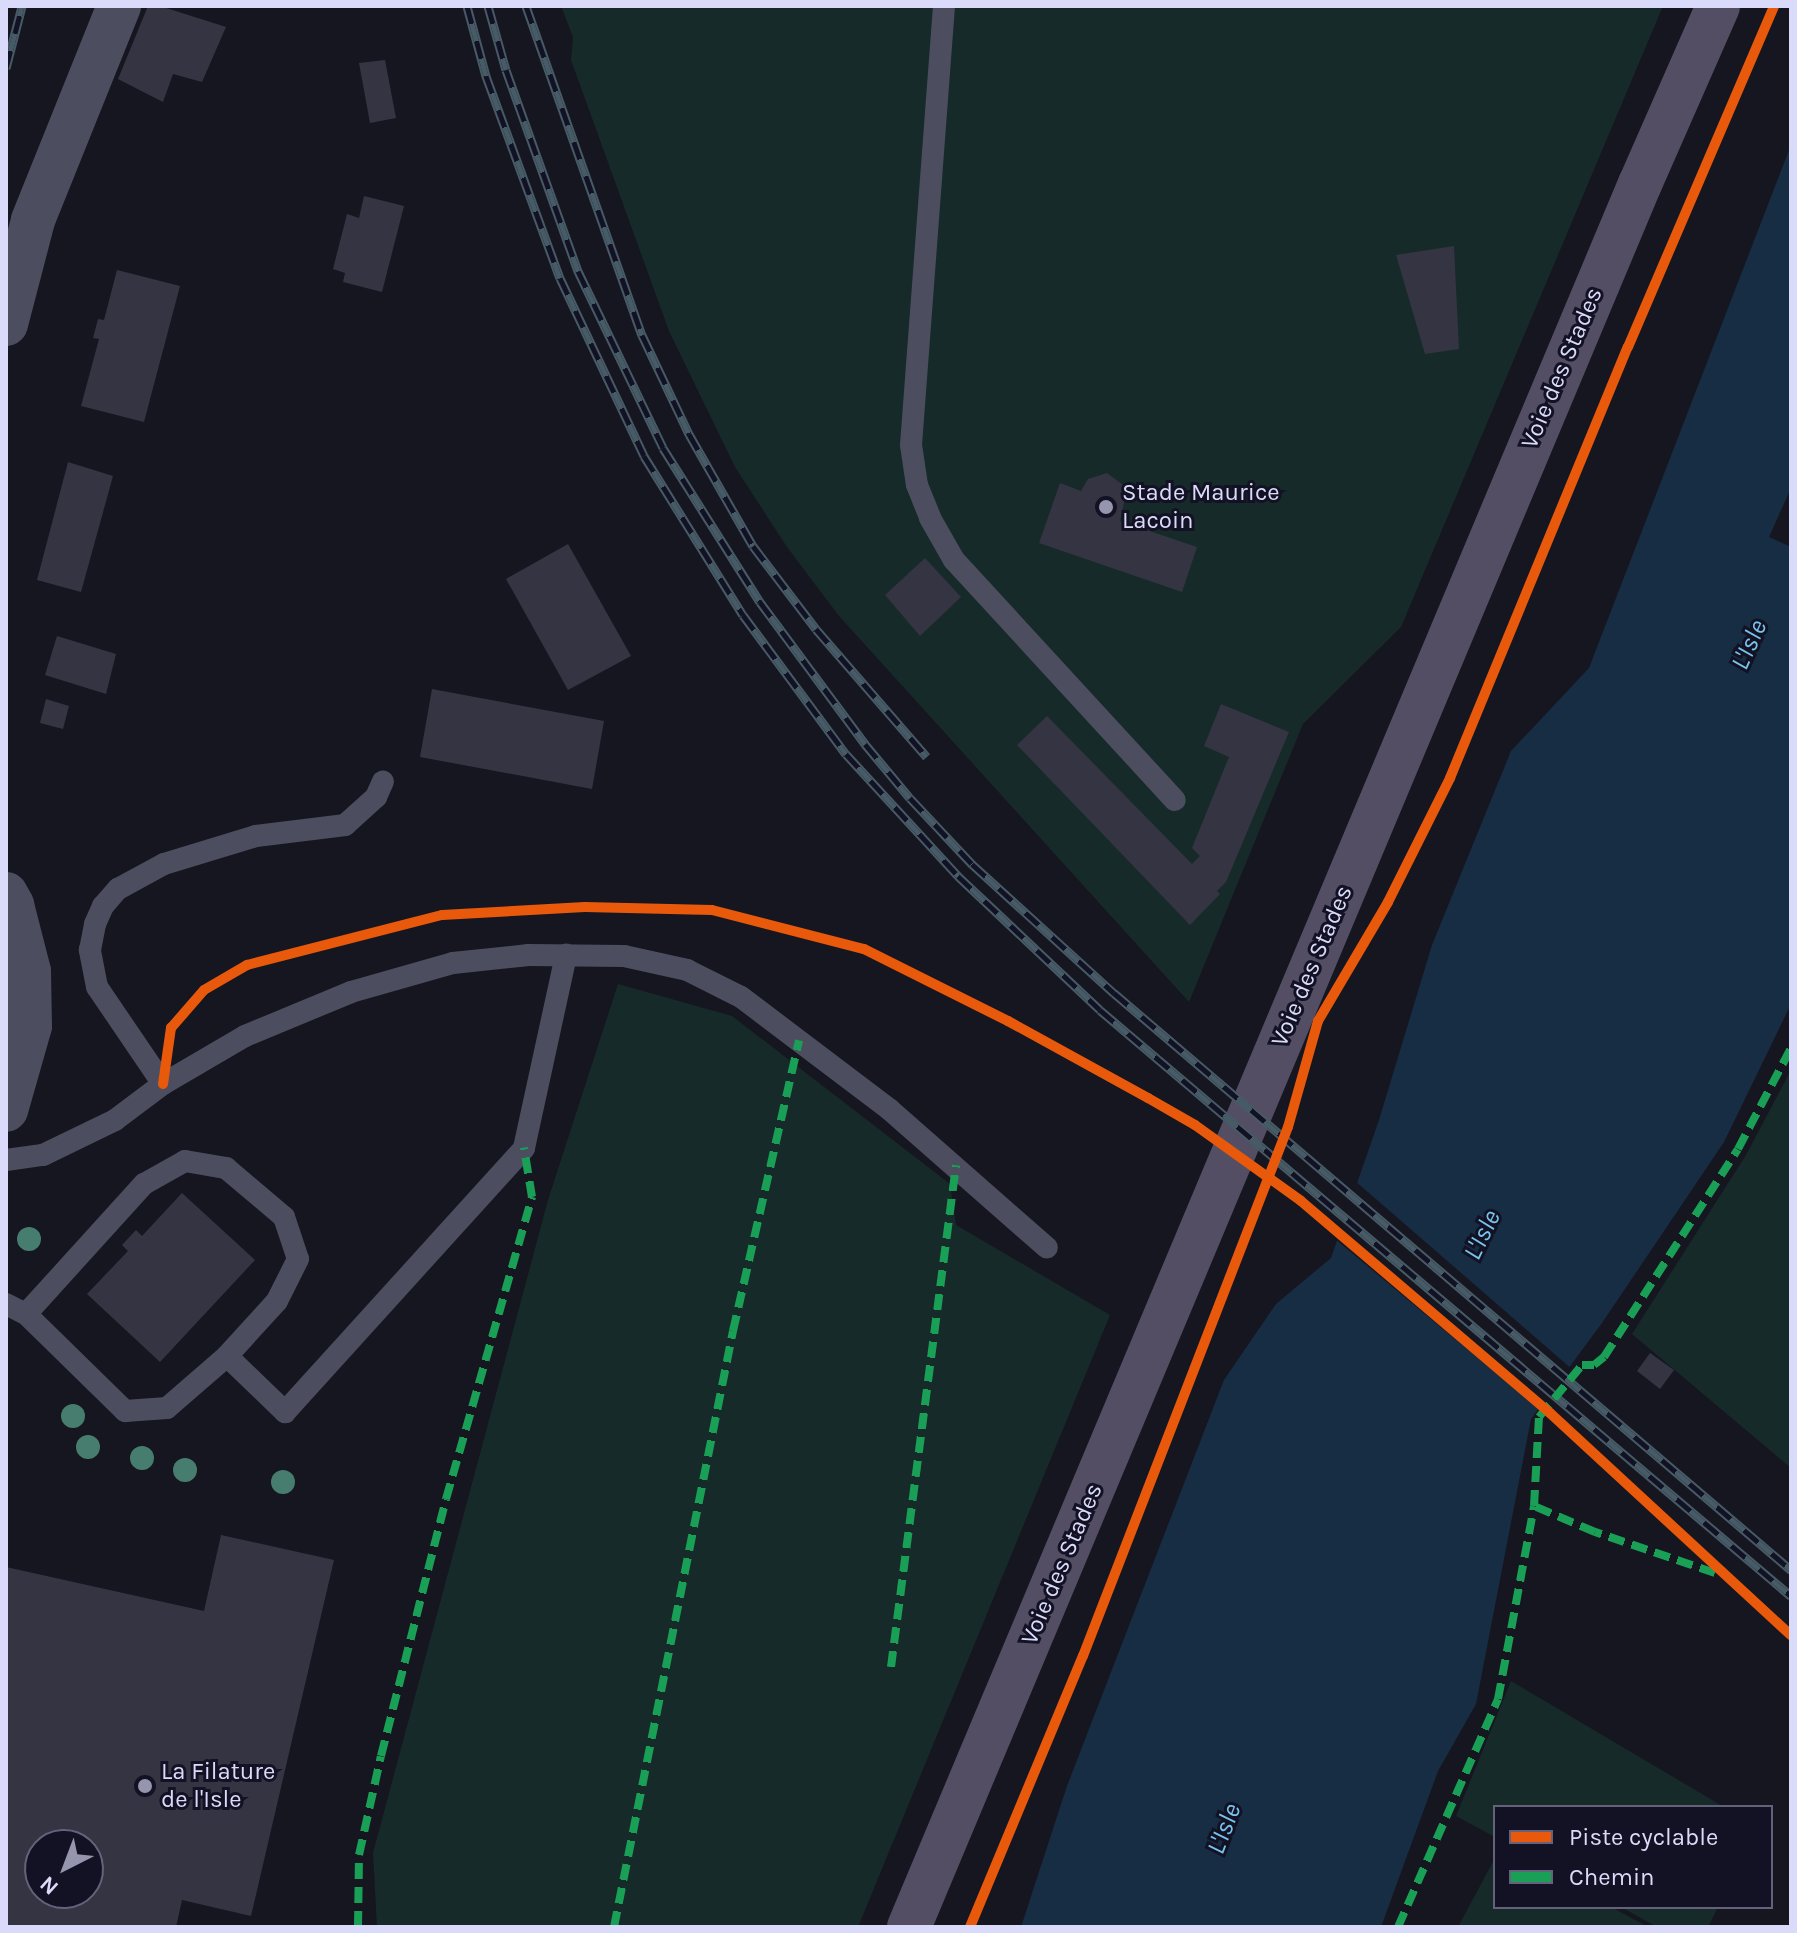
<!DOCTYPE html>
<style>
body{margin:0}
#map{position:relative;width:1797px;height:1933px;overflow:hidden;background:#161620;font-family:Karla,sans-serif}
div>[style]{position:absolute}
.green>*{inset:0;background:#162a29}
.water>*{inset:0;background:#172d44}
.pier>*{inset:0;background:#161620}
.building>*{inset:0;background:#353442}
.lane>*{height:22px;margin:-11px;padding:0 11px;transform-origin:11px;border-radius:11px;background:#4c4e5f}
.street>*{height:44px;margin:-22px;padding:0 22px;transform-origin:22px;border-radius:22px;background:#4c4e5f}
.primary>*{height:44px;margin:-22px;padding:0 22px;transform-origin:22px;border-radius:22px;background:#534e64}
.rail>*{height:9px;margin-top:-4.5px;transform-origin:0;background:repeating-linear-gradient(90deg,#131224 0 18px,#465b66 0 36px);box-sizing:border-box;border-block:2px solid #465b66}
.quiet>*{height:8px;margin-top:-4px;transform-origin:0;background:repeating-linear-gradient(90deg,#1a9f57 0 16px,transparent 0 24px)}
.cycleway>*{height:10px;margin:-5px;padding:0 5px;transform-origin:5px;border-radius:5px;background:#e8590c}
.trees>*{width:24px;height:24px;margin:-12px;border-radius:50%;background:#477d6e}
.dots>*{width:22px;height:22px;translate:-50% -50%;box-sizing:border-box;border:4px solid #131224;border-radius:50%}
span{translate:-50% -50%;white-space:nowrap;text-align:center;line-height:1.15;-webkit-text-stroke:6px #131224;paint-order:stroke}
.street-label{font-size:24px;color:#dadafa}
.poi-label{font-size:24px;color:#dadafa}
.left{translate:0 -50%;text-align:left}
.water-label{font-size:26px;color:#76c3ec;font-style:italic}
.frame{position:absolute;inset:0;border:8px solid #dadafa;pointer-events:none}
.legend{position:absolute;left:1493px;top:1805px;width:280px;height:104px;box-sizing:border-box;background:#131224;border:2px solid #63627a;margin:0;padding:10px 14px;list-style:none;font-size:24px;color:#dadafa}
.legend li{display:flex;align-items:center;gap:16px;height:40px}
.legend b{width:40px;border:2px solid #63627a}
.north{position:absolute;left:24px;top:1829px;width:80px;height:80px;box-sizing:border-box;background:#131224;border:2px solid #63627a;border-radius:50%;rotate:222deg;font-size:22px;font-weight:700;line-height:32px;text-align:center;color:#dadafa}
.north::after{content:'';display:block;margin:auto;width:28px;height:36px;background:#9595ae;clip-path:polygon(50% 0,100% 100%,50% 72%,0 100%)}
</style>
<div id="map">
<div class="green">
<div style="clip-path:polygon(561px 6px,1663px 6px,1401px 627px,1303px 724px,1189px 1002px,839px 616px,787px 547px,735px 467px,669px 331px,571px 60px,573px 37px)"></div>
<div style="clip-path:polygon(618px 984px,732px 1016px,950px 1184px,956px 1225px,1110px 1315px,858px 1927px,377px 1927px,373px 1853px,548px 1200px)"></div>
<div style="clip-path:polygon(1791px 1070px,1791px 1468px,1632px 1334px,1746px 1155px)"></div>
<div style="clip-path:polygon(1511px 1681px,1724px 1807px,1495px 1807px,1495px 1837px,1456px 1816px)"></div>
<div style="clip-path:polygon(1495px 1858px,1495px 1907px,1611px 1907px,1648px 1927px,1458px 1927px)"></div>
<div style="clip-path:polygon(1621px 1907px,1718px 1907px,1708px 1927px,1657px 1927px)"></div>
</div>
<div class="water">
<div style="clip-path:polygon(1791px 145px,1791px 488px,1769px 537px,1791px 547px,1791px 1004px,1724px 1142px,1602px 1323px,1531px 1419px,1476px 1704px,1438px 1771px,1381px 1927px,1021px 1927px,1067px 1786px,1224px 1380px,1276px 1304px,1331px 1258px,1379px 1120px,1432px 945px,1511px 751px,1589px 668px)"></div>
</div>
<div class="pier">
<div style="clip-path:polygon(1354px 1180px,1573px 1370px,1542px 1412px,1334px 1238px)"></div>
</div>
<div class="building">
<div style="clip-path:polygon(148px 6px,160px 6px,226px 27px,202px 82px,173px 74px,163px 102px,118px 79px)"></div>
<div style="clip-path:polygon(385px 60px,396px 118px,370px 123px,359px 63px)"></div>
<div style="clip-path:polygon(364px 196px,404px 206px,382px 292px,343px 282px,345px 273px,333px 269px,347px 214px,359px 218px)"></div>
<div style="clip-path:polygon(1454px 246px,1459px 349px,1425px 354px,1396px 255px)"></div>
<div style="clip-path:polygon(117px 270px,180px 286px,144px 422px,81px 406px,99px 339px,93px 338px,98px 319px,104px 320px)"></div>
<div style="clip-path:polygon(68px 462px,113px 476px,81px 592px,37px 580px)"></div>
<div style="clip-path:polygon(1107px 473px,1127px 488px,1120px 521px,1197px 547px,1182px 592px,1039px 543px,1060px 483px,1081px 491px,1088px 479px)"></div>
<div style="clip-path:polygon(568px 544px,631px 656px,568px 690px,506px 579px)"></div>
<div style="clip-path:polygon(925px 558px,961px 597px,920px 636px,885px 595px)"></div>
<div style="clip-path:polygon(57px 636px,116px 654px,106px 694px,45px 675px)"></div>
<div style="clip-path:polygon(432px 689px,604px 721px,592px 789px,420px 757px)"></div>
<div style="clip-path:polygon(46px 699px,69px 706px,63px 729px,40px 723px)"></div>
<div style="clip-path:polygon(1221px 704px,1289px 732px,1226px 882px,1217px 891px,1220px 894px,1190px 925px,1017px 745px,1047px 716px,1192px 864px,1200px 856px,1192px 848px,1229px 757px,1204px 746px)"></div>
<div style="clip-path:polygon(182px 1193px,255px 1260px,160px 1362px,87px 1294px,128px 1251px,122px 1245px,136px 1230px,142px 1236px)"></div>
<div style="clip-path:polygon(1650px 1353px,1674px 1370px,1660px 1389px,1637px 1371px)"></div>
<div style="clip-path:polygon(evenodd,221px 1535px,334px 1560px,251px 1916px,182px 1900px,176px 1927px,6px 1927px,6px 1567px,204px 1611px,221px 1535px,40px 1845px,88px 1845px,88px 1893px,40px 1893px,40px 1845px)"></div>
</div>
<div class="lane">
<div style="left:944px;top:6px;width:440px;rotate:94.3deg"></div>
<div style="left:911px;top:445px;width:40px;rotate:81.5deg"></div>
<div style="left:917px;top:485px;width:35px;rotate:68deg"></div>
<div style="left:930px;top:518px;width:48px;rotate:60.3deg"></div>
<div style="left:954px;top:560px;width:326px;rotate:47.4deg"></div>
<div style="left:163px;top:1084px;width:117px;rotate:-124.2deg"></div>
<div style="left:97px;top:987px;width:38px;rotate:-101deg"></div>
<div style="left:90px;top:950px;width:26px;rotate:-79deg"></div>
<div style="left:95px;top:924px;width:20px;rotate:-66deg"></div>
<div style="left:103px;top:906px;width:23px;rotate:-49deg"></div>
<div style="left:118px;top:889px;width:52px;rotate:-28.5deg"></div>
<div style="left:164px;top:864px;width:96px;rotate:-16.9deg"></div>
<div style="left:256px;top:836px;width:90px;rotate:-7deg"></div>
<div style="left:345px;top:825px;width:42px;rotate:-42.1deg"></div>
<div style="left:376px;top:797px;width:17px;rotate:-66deg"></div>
<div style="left:6px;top:1160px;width:37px;rotate:-8deg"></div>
<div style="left:43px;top:1155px;width:80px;rotate:-25.9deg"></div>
<div style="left:115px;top:1120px;width:60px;rotate:-36.9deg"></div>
<div style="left:163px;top:1084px;width:95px;rotate:-30.3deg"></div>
<div style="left:245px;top:1036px;width:115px;rotate:-22.5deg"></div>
<div style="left:351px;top:992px;width:106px;rotate:-15.9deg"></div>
<div style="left:453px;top:963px;width:76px;rotate:-6deg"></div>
<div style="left:529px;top:955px;width:95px;rotate:0.6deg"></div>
<div style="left:624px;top:956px;width:65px;rotate:12.5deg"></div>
<div style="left:687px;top:970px;width:60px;rotate:26.6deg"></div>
<div style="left:741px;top:997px;width:186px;rotate:37.1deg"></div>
<div style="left:889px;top:1109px;width:210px;rotate:41.3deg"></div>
<div style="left:6px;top:1304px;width:22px;rotate:27deg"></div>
<div style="left:26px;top:1314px;width:139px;rotate:44.4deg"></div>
<div style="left:125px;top:1411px;width:42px;rotate:-4.1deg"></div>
<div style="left:167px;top:1408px;width:79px;rotate:-40.9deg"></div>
<div style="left:227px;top:1356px;width:81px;rotate:44deg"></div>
<div style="left:285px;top:1412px;width:356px;rotate:-47.8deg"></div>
<div style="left:524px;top:1148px;width:198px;rotate:-77.7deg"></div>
<div style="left:26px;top:1314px;width:176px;rotate:-47.8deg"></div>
<div style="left:144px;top:1184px;width:47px;rotate:-29.3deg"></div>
<div style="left:185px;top:1161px;width:42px;rotate:9.7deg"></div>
<div style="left:226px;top:1168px;width:76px;rotate:40.2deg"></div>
<div style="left:284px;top:1217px;width:44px;rotate:71.6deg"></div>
<div style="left:298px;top:1259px;width:47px;rotate:116.6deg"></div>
<div style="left:277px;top:1301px;width:74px;rotate:132.3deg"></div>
</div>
<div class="street">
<div style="left:6px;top:324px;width:107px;rotate:-75.4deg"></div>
<div style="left:33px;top:220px;width:231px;rotate:-68.1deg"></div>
<div style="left:6px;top:894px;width:13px;rotate:61deg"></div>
<div style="left:12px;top:905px;width:68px;rotate:75.6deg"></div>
<div style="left:29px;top:971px;width:55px;rotate:89deg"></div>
<div style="left:30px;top:1026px;width:87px;rotate:105.9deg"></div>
</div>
<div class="primary">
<div style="left:909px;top:1927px;width:1890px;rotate:-67.25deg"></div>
<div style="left:1640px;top:184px;width:194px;rotate:-66.3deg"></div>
</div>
<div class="rail">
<div style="left:467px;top:6px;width:73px;rotate:74.8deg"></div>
<div style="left:486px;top:76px;width:215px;rotate:69.9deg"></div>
<div style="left:560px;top:278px;width:197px;rotate:64.7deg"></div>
<div style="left:644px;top:456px;width:187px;rotate:58.1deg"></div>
<div style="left:743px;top:615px;width:173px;rotate:53.5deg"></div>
<div style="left:846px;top:754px;width:166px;rotate:47.4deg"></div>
<div style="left:958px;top:876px;width:195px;rotate:43.3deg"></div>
<div style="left:1100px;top:1010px;width:906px;rotate:40.3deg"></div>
<div style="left:488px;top:6px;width:66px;rotate:74.3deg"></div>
<div style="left:506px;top:70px;width:214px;rotate:70.3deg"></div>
<div style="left:578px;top:271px;width:196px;rotate:64.3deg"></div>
<div style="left:663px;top:448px;width:182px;rotate:57.8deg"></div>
<div style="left:760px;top:602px;width:177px;rotate:53.5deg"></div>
<div style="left:865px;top:744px;width:70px;rotate:50.2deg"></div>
<div style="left:910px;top:798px;width:91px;rotate:46.8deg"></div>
<div style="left:972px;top:864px;width:192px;rotate:42.3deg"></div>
<div style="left:1114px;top:993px;width:890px;rotate:40.44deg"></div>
<div style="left:526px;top:6px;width:349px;rotate:70.6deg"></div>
<div style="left:642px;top:335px;width:110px;rotate:64.6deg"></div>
<div style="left:689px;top:434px;width:129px;rotate:60.3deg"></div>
<div style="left:753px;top:546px;width:104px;rotate:52.8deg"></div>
<div style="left:816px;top:629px;width:169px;rotate:49.1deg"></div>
<div style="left:6px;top:68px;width:64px;rotate:-75.5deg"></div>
</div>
<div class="quiet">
<div style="left:1715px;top:1573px;width:127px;rotate:-161.1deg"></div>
<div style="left:1595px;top:1532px;width:66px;rotate:-156.9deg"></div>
<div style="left:1534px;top:1506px;width:89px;rotate:-86.8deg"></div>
<div style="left:1539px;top:1417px;width:67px;rotate:-50.4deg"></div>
<div style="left:1582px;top:1365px;width:12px"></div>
<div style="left:1594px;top:1365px;width:13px;rotate:-39deg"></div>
<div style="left:1604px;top:1357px;width:247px;rotate:-57.2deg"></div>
<div style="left:1738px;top:1149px;width:114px;rotate:-62.3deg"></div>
<div style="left:891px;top:1667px;width:506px;rotate:-82.62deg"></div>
<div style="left:358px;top:1927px;width:72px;rotate:-89.2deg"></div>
<div style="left:359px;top:1855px;width:101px;rotate:-77.5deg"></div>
<div style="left:381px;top:1756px;width:265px;rotate:-75.8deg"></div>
<div style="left:446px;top:1499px;width:314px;rotate:-74.1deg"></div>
<div style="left:532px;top:1197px;width:50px;rotate:-99.3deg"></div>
<div style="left:614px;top:1927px;width:608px;rotate:-78.71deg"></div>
<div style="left:733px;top:1331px;width:298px;rotate:-77.2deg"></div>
<div style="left:1398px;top:1927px;width:249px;rotate:-66.3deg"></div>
<div style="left:1498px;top:1699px;width:196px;rotate:-79.4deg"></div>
</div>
<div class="cycleway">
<div style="left:163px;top:1084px;width:57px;rotate:-81.9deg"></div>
<div style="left:171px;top:1028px;width:50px;rotate:-49deg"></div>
<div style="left:204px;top:990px;width:50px;rotate:-30.2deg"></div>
<div style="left:247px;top:965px;width:201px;rotate:-14.4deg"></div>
<div style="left:442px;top:915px;width:143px;rotate:-3.2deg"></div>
<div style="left:585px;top:907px;width:127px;rotate:1.4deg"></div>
<div style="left:712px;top:910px;width:157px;rotate:14.4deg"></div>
<div style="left:864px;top:949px;width:161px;rotate:26.6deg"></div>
<div style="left:1008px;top:1021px;width:160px;rotate:28.8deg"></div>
<div style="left:1148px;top:1098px;width:54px;rotate:29.9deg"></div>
<div style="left:1195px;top:1125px;width:130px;rotate:35.6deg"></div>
<div style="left:1301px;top:1201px;width:327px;rotate:40.4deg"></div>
<div style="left:1550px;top:1413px;width:328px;rotate:42.7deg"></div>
<div style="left:970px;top:1927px;width:294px;rotate:-67.4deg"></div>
<div style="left:1083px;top:1656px;width:567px;rotate:-68.82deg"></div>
<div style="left:1288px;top:1127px;width:110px;rotate:-74.2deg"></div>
<div style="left:1318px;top:1021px;width:138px;rotate:-59.5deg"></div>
<div style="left:1388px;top:902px;width:139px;rotate:-63.4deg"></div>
<div style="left:1450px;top:778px;width:466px;rotate:-67.6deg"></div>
<div style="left:1628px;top:347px;width:371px;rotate:-66.8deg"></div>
</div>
<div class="trees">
<div style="left:29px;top:1239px"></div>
<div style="left:73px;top:1416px"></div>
<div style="left:88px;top:1447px"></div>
<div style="left:142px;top:1458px"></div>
<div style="left:185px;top:1470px"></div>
<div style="left:283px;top:1482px"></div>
</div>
<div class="dots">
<div style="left:1106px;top:507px;background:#9595ae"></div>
<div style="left:145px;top:1786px;background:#9595ae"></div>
</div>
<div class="street-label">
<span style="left:1562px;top:368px;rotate:-67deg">Voie des Stades</span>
<span style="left:1312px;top:966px;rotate:-67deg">Voie des Stades</span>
<span style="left:1062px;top:1564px;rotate:-67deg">Voie des Stades</span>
</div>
<div class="poi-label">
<span class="left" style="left:1122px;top:507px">Stade Maurice<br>Lacoin</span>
<span class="left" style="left:161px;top:1786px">La Filature<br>de l'Isle</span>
</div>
<div class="water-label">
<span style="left:1749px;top:645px;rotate:-66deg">L'Isle</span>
<span style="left:1482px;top:1235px;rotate:-64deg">L'Isle</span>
<span style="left:1224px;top:1829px;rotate:-69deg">L'Isle</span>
</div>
<div class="frame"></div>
<ul class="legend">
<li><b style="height:10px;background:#e8590c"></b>Piste cyclable</li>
<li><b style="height:10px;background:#1a9f57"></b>Chemin</li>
</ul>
<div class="north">N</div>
</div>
